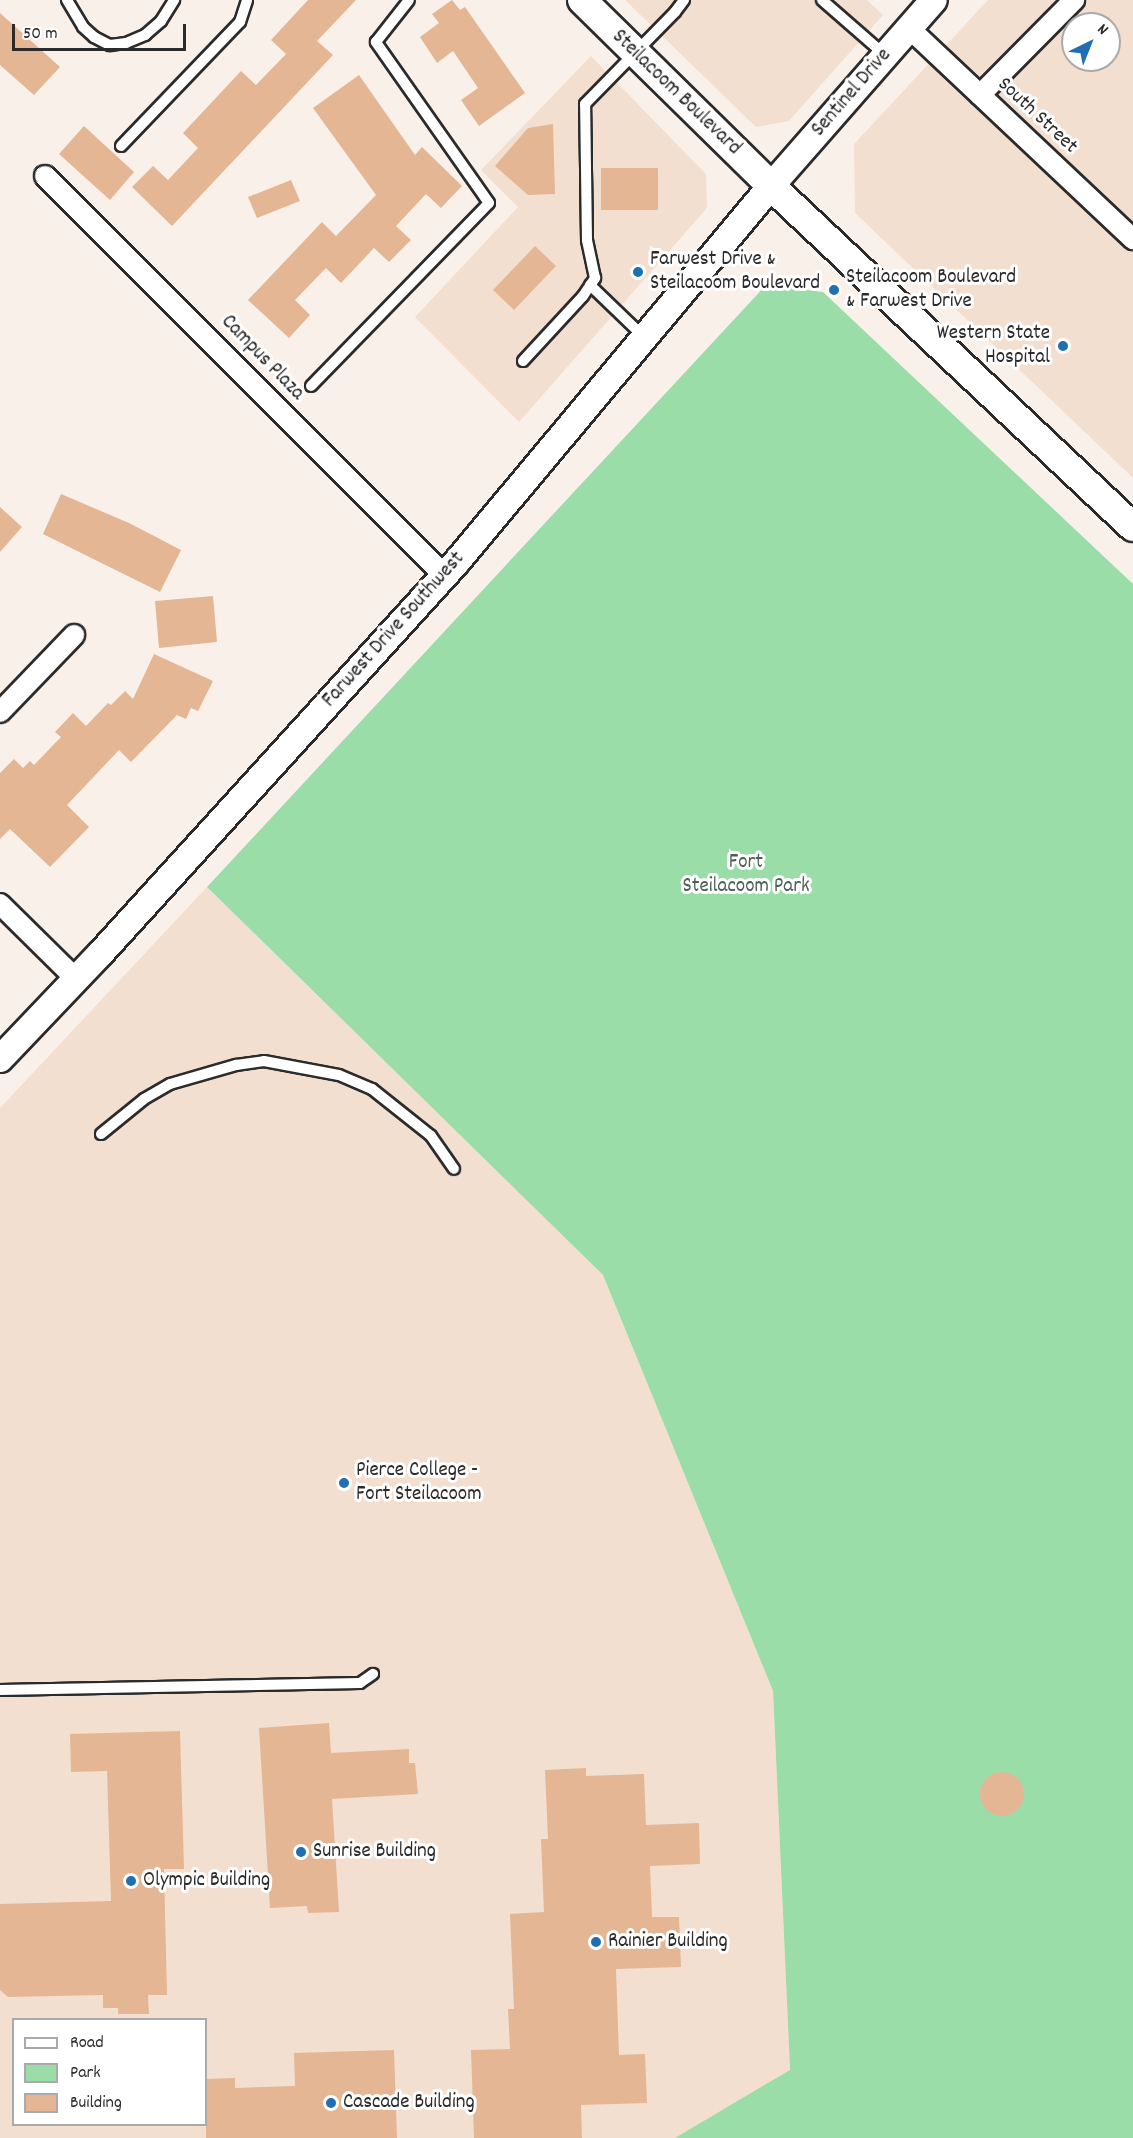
<!DOCTYPE html>
<style>
body{margin:0}
#map{position:relative;width:1133px;height:2138px;overflow:hidden;background:#faf0ea;font-family:Dekko,sans-serif}
div>[style]{position:absolute}
.built>*{inset:0;background:#f3dfd0}
.green>*{inset:0;background:#9adda9}
.building>*{inset:0;background:#e4b694}
.round{border-radius:50%}
.roads{filter:drop-shadow(2px 0 #2b2b2b) drop-shadow(-2px 0 #2b2b2b) drop-shadow(0 2px #2b2b2b) drop-shadow(0 -2px #2b2b2b)}
.service>*{height:10px;margin:-5px;padding:0 5px;transform-origin:5px;border-radius:5px;background:#fff}
.minor>*{height:20px;margin:-10px;padding:0 10px;transform-origin:10px;border-radius:10px;background:#fff}
.tertiary>*{height:26px;margin:-13px;padding:0 13px;transform-origin:13px;border-radius:13px;background:#fff}
.secondary>*{height:28px;margin:-14px;padding:0 14px;transform-origin:14px;border-radius:14px;background:#fff}
.dots>*{width:16px;height:16px;translate:-50% -50%;box-sizing:border-box;border:3px solid #fff;border-radius:50%}
span{translate:-50% -50%;white-space:nowrap;text-align:center;line-height:1.15;-webkit-text-stroke:6px #fff;paint-order:stroke}
.street-label{font-size:21px;color:#2b2b2b}
.poi-label{font-size:21px;color:#2b2b2b}
.left{translate:0 -50%;text-align:left}
.right{translate:-100% -50%;text-align:right}
.park-label{font-size:21px;color:#4c6051}
.legend{position:absolute;left:12px;top:2018px;width:195px;height:108px;box-sizing:border-box;background:#fff;border:2px solid #aaa;margin:0;padding:8px 10px;list-style:none;font-size:18px;color:#2b2b2b}
.legend li{display:flex;align-items:center;gap:12px;height:30px}
.legend b{width:30px;border:2px solid #aaa}
.north{position:absolute;left:1061px;top:12px;width:60px;height:60px;box-sizing:border-box;background:#fff;border:2px solid #aaa;border-radius:50%;rotate:43deg;font-size:16px;font-weight:700;line-height:24px;text-align:center;color:#2b2b2b}
.north::after{content:'';display:block;margin:auto;width:21px;height:27px;background:#1f6fb2;clip-path:polygon(50% 0,100% 100%,50% 72%,0 100%)}
.scale{position:absolute;left:12px;top:24px;width:174px;height:27px;box-sizing:border-box;border:3px solid #2b2b2b;border-top:0;padding-left:8px;font-size:18px;line-height:21px;white-space:nowrap;color:#2b2b2b;-webkit-text-stroke:4px #fff;paint-order:stroke}
</style>
<div id="map">
<div class="built">
<div style="clip-path:polygon(625px 0,867px 0,883px 15px,789px 121px,756px 127px)"></div>
<div style="clip-path:polygon(evenodd,988px 0,1133px 0,1133px 478px,855px 213px,854px 144px,988px 0,1073px 24px,1109px 24px,1109px 60px,1073px 60px,1073px 24px)"></div>
<div style="clip-path:polygon(591px 56px,706px 174px,707px 208px,519px 422px,415px 317px,518px 207px,481px 170px)"></div>
<div style="clip-path:polygon(evenodd,207px 887px,603px 1275px,773px 1691px,790px 2071px,753px 2138px,0 2138px,0 1108px,207px 887px,14px 2020px,206px 2020px,206px 2124px,14px 2124px,14px 2020px)"></div>
</div>
<div class="green">
<div style="clip-path:polygon(766px 285px,823px 292px,1133px 584px,1133px 2138px,675px 2138px,790px 2070px,773px 1691px,603px 1275px,207px 887px)"></div>
</div>
<div class="building">
<div style="clip-path:polygon(308px 0,356px 0,317px 41px,333px 55px,172px 226px,132px 187px,153px 166px,168px 180px,198px 148px,183px 133px,241px 71px,256px 85px,286px 54px,271px 40px)"></div>
<div style="clip-path:polygon(452px 0,460px 10px,465px 7px,525px 93px,479px 126px,461px 100px,478px 88px,453px 51px,437px 63px,420px 37px,439px 23px,432px 14px)"></div>
<div style="clip-path:polygon(0 13px,60px 67px,34px 95px,0 65px)"></div>
<div style="clip-path:polygon(359px 75px,415px 155px,422px 147px,462px 186px,441px 208px,426px 194px,396px 226px,411px 240px,389px 262px,374px 248px,341px 283px,326px 268px,295px 300px,310px 315px,289px 338px,248px 300px,322px 222px,336px 236px,376px 195px,313px 108px)"></div>
<div style="clip-path:polygon(553px 124px,555px 194px,528px 195px,495px 166px,528px 128px)"></div>
<div style="clip-path:polygon(84px 126px,134px 172px,110px 200px,59px 154px)"></div>
<div style="clip-path:polygon(601px 168px,658px 168px,658px 210px,601px 210px)"></div>
<div style="clip-path:polygon(291px 180px,300px 201px,257px 218px,248px 197px)"></div>
<div style="clip-path:polygon(535px 246px,556px 266px,514px 310px,493px 290px)"></div>
<div style="clip-path:polygon(61px 494px,129px 523px,181px 550px,160px 592px,43px 534px)"></div>
<div style="clip-path:polygon(0 507px,22px 527px,0 552px)"></div>
<div style="clip-path:polygon(213px 596px,217px 642px,159px 648px,155px 601px)"></div>
<div style="clip-path:polygon(154px 654px,213px 681px,198px 711px,191px 708px,186px 719px,177px 715px,131px 762px,119px 750px,67px 805px,89px 827px,50px 867px,10px 829px,0 839px,0 773px,14px 759px,23px 768px,30px 761px,34px 765px,61px 737px,55px 732px,73px 713px,86px 726px,108px 703px,111px 705px,125px 691px,133px 699px)"></div>
<div style="clip-path:polygon(329px 1723px,331px 1753px,409px 1749px,409px 1763px,415px 1763px,418px 1794px,332px 1799px,339px 1912px,308px 1913px,307px 1906px,270px 1908px,259px 1728px)"></div>
<div style="clip-path:polygon(180px 1731px,184px 1869px,164px 1869px,167px 1995px,148px 1995px,149px 2014px,118px 2014px,118px 2008px,103px 2008px,103px 1995px,8px 1997px,0 1990px,0 1904px,111px 1901px,107px 1771px,71px 1772px,70px 1734px)"></div>
<div style="clip-path:polygon(586px 1768px,586px 1776px,644px 1774px,646px 1825px,699px 1823px,700px 1864px,650px 1866px,652px 1917px,679px 1917px,681px 1967px,616px 1969px,619px 2055px,645px 2054px,647px 2103px,581px 2105px,582px 2138px,474px 2138px,471px 2050px,510px 2049px,508px 2009px,514px 2009px,510px 1914px,544px 1912px,541px 1839px,548px 1839px,545px 1770px)"></div>
<div class="round" style="left:980px;top:1772px;width:44px;height:44px"></div>
<div style="clip-path:polygon(394px 2050px,397px 2138px,206px 2138px,206px 2079px,235px 2078px,235px 2088px,295px 2086px,294px 2053px)"></div>
</div>
<div class="roads">
<div class="service">
<div style="left:67px;top:0;width:31px;rotate:59deg"></div>
<div style="left:83px;top:27px;width:15px;rotate:42deg"></div>
<div style="left:94px;top:37px;width:18px;rotate:27deg"></div>
<div style="left:110px;top:45px;width:16px;rotate:-7deg"></div>
<div style="left:126px;top:43px;width:21px;rotate:-23deg"></div>
<div style="left:145px;top:35px;width:21px;rotate:-41deg"></div>
<div style="left:161px;top:21px;width:25px;rotate:-58deg"></div>
<div style="left:822px;top:0;width:84px;rotate:41.1deg"></div>
<div style="left:121px;top:146px;width:172px;rotate:-46.2deg"></div>
<div style="left:240px;top:22px;width:23px;rotate:-72deg"></div>
<div style="left:590px;top:285px;width:75px;rotate:43.9deg"></div>
<div style="left:523px;top:361px;width:88px;rotate:-47.3deg"></div>
<div style="left:583px;top:296px;width:22px;rotate:-56deg"></div>
<div style="left:595px;top:278px;width:39px;rotate:-102deg"></div>
<div style="left:587px;top:240px;width:136px;rotate:-90.8deg"></div>
<div style="left:585px;top:104px;width:129px;rotate:-45.6deg"></div>
<div style="left:675px;top:12px;width:15px;rotate:-53deg"></div>
<div style="left:311px;top:386px;width:255px;rotate:-45.8deg"></div>
<div style="left:489px;top:203px;width:197px;rotate:-125.1deg"></div>
<div style="left:376px;top:42px;width:53px;rotate:-51.8deg"></div>
<div style="left:101px;top:1134px;width:55px;rotate:-39.1deg"></div>
<div style="left:144px;top:1099px;width:30px;rotate:-30deg"></div>
<div style="left:170px;top:1084px;width:69px;rotate:-16.1deg"></div>
<div style="left:236px;top:1065px;width:28px;rotate:-8deg"></div>
<div style="left:264px;top:1061px;width:76px;rotate:10.6deg"></div>
<div style="left:339px;top:1075px;width:36px;rotate:23deg"></div>
<div style="left:372px;top:1089px;width:75px;rotate:38.5deg"></div>
<div style="left:431px;top:1136px;width:40px;rotate:55.1deg"></div>
<div style="left:0;top:1690px;width:360px;rotate:-1.1deg"></div>
<div style="left:360px;top:1683px;width:16px;rotate:-35deg"></div>
</div>
<div class="minor">
<div style="left:909px;top:28px;width:308px;rotate:43.3deg"></div>
<div style="left:980px;top:95px;width:134px;rotate:-45.3deg"></div>
<div style="left:45px;top:176px;width:564px;rotate:45deg"></div>
<div style="left:0;top:712px;width:107px;rotate:-46.1deg"></div>
<div style="left:0;top:904px;width:107px;rotate:44.6deg"></div>
</div>
<div class="tertiary">
<div style="left:0;top:1059px;width:146px;rotate:-46.4deg"></div>
<div style="left:101px;top:953px;width:526px;rotate:-47.7deg"></div>
<div style="left:455px;top:564px;width:493px;rotate:-50.1deg"></div>
<div style="left:771px;top:186px;width:247px;rotate:-48.8deg"></div>
</div>
<div class="secondary">
<div style="left:582px;top:0;width:265px;rotate:44.5deg"></div>
<div style="left:771px;top:186px;width:497px;rotate:43.3deg"></div>
</div>
</div>
<div class="dots">
<div style="left:638px;top:272px;background:#1f6fb2"></div>
<div style="left:834px;top:290px;background:#1f6fb2"></div>
<div style="left:1063px;top:346px;background:#1f6fb2"></div>
<div style="left:344px;top:1483px;background:#1f6fb2"></div>
<div style="left:301px;top:1852px;background:#1f6fb2"></div>
<div style="left:131px;top:1881px;background:#1f6fb2"></div>
<div style="left:596px;top:1942px;background:#1f6fb2"></div>
<div style="left:331px;top:2103px;background:#1f6fb2"></div>
</div>
<div class="street-label">
<span style="left:676px;top:93px;rotate:44deg">Steilacoom Boulevard</span>
<span style="left:852px;top:93px;rotate:-49deg">Sentinel Drive</span>
<span style="left:1037px;top:116px;rotate:43deg">South Street</span>
<span style="left:262px;top:358px;rotate:46deg">Campus Plaza</span>
<span style="left:394px;top:630px;rotate:-48deg">Farwest Drive Southwest</span>
</div>
<div class="poi-label">
<span class="left" style="left:650px;top:272px">Farwest Drive &amp;<br>Steilacoom Boulevard</span>
<span class="left" style="left:846px;top:290px">Steilacoom Boulevard<br>&amp; Farwest Drive</span>
<span class="right" style="left:1050px;top:346px">Western State<br>Hospital</span>
<span class="left" style="left:356px;top:1483px">Pierce College -<br>Fort Steilacoom</span>
<span class="left" style="left:313px;top:1852px">Sunrise Building</span>
<span class="left" style="left:143px;top:1881px">Olympic Building</span>
<span class="left" style="left:608px;top:1942px">Rainier Building</span>
<span class="left" style="left:343px;top:2103px">Cascade Building</span>
</div>
<div class="park-label">
<span style="left:746px;top:875px">Fort<br>Steilacoom Park</span>
</div>
<ul class="legend">
<li><b style="height:8px;background:#fff"></b>Road</li>
<li><b style="height:16px;background:#9adda9"></b>Park</li>
<li><b style="height:16px;background:#e4b694"></b>Building</li>
</ul>
<div class="north">N</div>
<div class="scale">50 m</div>
</div>
